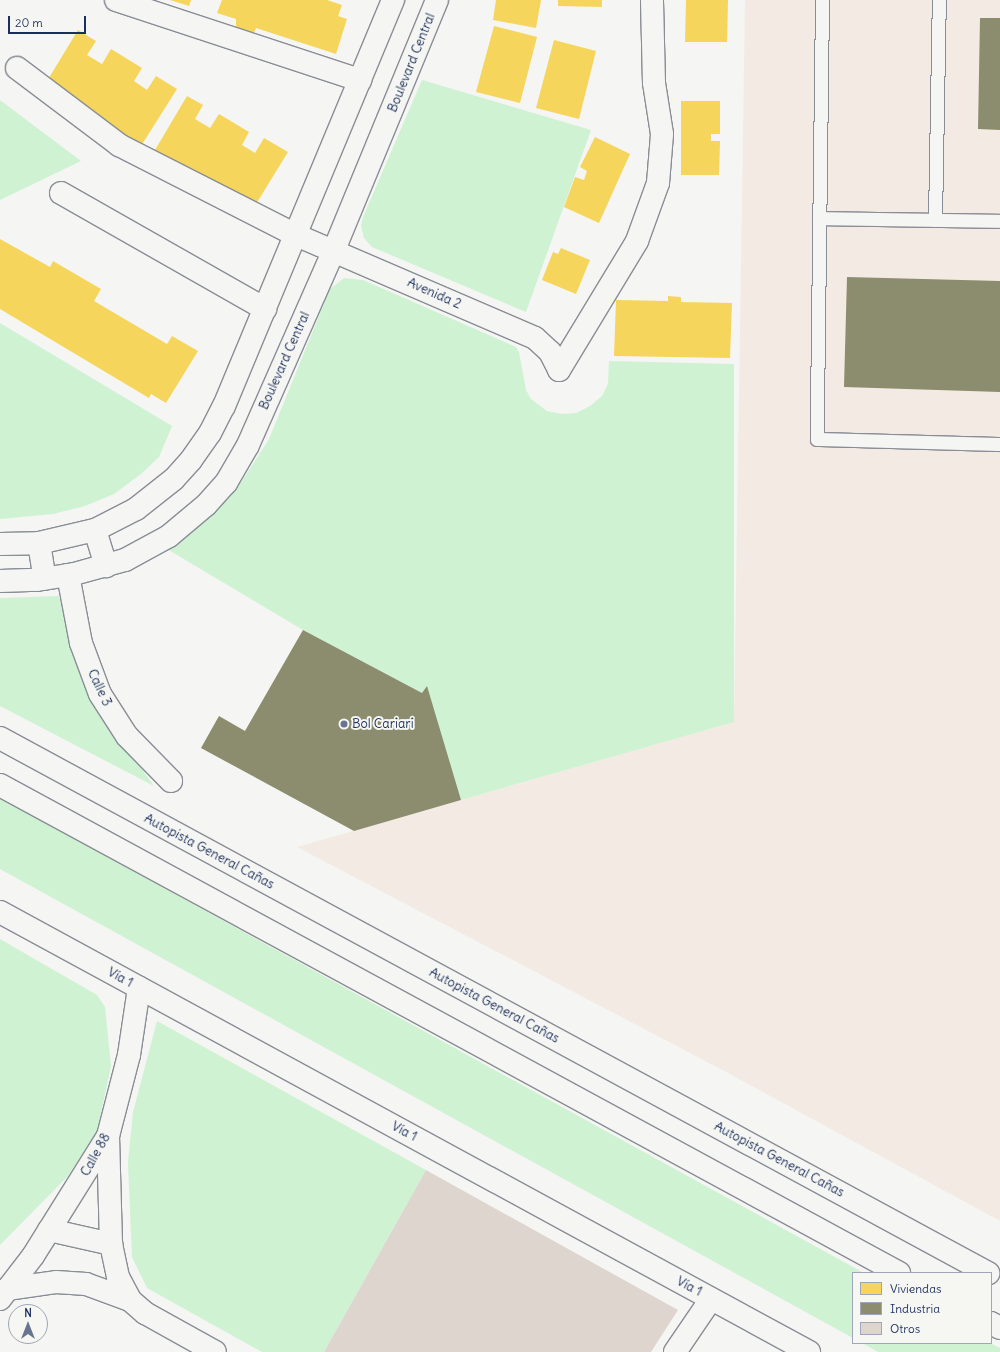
<!DOCTYPE html>
<meta charset="utf-8">
<style>
body{margin:0}
#map{position:relative;width:1000px;height:1352px;overflow:hidden;background:#f5f5f3;font-family:Delius,sans-serif}
div>[style]{position:absolute}
.built>*{inset:0;background:#f3ebe3}
.green>*{inset:0;background:#cef2d2}
.homes>*{inset:0;background:#f6d55c}
.industry>*{inset:0;background:#8c8c6e}
.building>*{inset:0;background:#ded6ce}
.roads{filter:drop-shadow(1px 0 #898d95) drop-shadow(-1px 0 #898d95) drop-shadow(0 1px #898d95) drop-shadow(0 -1px #898d95)}
.lane>*{height:13px;margin:-6.5px;padding:0 6.5px;transform-origin:6.5px;border-radius:6.5px;background:#f5f5f3}
.street>*{height:22px;margin:-11px;padding:0 11px;transform-origin:11px;border-radius:11px;background:#f5f5f3}
.highway>*{height:22px;margin:-11px;padding:0 11px;transform-origin:11px;border-radius:11px;background:#f5f5f3}
.dots>*{width:11px;height:11px;translate:-50% -50%;box-sizing:border-box;border:2px solid #f6f6f2;border-radius:50%}
span{translate:-50% -50%;white-space:nowrap;text-align:center;line-height:1.15;-webkit-text-stroke:4px #f6f6f2;paint-order:stroke}
.street-label{font-size:13px;color:#1b2f5e}
.poi-label{font-size:13px;color:#1b2f5e}
.left{translate:0 -50%;text-align:left}
.legend{position:absolute;left:852px;top:1272px;width:140px;height:72px;box-sizing:border-box;background:#f6f6f2;border:1px solid #9ea6b7;margin:0;padding:5px 7px;list-style:none;font-size:12px;color:#1b2f5e}
.legend li{display:flex;align-items:center;gap:8px;height:20px}
.legend b{width:20px;border:1px solid #9ea6b7}
.north{position:absolute;left:8px;top:1304px;width:40px;height:40px;box-sizing:border-box;background:#f6f6f2;border:1px solid #9ea6b7;border-radius:50%;rotate:0deg;font-size:11px;font-weight:700;line-height:16px;text-align:center;color:#1b2f5e}
.north::after{content:'';display:block;margin:auto;width:14px;height:18px;background:#677492;clip-path:polygon(50% 0,100% 100%,50% 72%,0 100%)}
.scale{position:absolute;left:8px;top:16px;width:78px;height:18px;box-sizing:border-box;border:2px solid #1b2f5e;border-top:0;padding-left:5px;font-size:12px;line-height:14px;white-space:nowrap;color:#1b2f5e;-webkit-text-stroke:3px #f6f6f2;paint-order:stroke}
</style>
<div id="map">
<div class="built">
<div style="clip-path:polygon(745px 0,1000px 0,1000px 1221px,730px 1074px,297px 847px,734px 722px)"></div>
</div>
<div class="green">
<div style="clip-path:polygon(422px 80px,591px 130px,526px 312px,372px 247px,364px 238px,361px 226px,363px 217px)"></div>
<div style="clip-path:polygon(0 100px,81px 161px,0 200px)"></div>
<div style="clip-path:polygon(344px 278px,363px 280px,516px 347px,519px 352px,526px 390px,531px 399px,547px 411px,562px 414px,576px 413px,590px 406px,602px 396px,608px 384px,609px 361px,734px 364px,734px 722px,461px 800px,422px 693px,303px 630px,167px 549px,215px 513px,242px 481px,269px 439px,330px 289px)"></div>
<div style="clip-path:polygon(0 323px,172px 426px,159px 457px,141px 474px,114px 494px,85px 506px,53px 514px,0 519px)"></div>
<div style="clip-path:polygon(59px 596px,87px 693px,154px 786px,0 706px,0 598px)"></div>
<div style="clip-path:polygon(0 798px,864px 1273px,853px 1273px,853px 1338px,0 869px)"></div>
<div style="clip-path:polygon(0 939px,97px 995px,105px 1007px,111px 1066px,97px 1131px,67px 1177px,0 1245px)"></div>
<div style="clip-path:polygon(157px 1021px,426px 1170px,324px 1352px,262px 1352px,147px 1288px,132px 1257px,128px 1162px,133px 1112px)"></div>
<div style="clip-path:polygon(862px 1343px,990px 1343px,1000px 1348px,1000px 1352px,878px 1352px)"></div>
</div>
<div class="homes">
<div style="clip-path:polygon(170px 0,191px 0,189px 6px)"></div>
<div style="clip-path:polygon(222px 0,327px 0,342px 5px,338px 16px,347px 19px,336px 54px,256px 28px,253px 35px,236px 29px,236px 19px,217px 13px)"></div>
<div style="clip-path:polygon(496px 0,541px 0,536px 28px,493px 20px)"></div>
<div style="clip-path:polygon(558px 0,602px 0,602px 7px,558px 6px)"></div>
<div style="clip-path:polygon(686px 0,728px 0,727px 42px,685px 42px)"></div>
<div style="clip-path:polygon(494px 26px,537px 37px,520px 103px,476px 92px)"></div>
<div style="clip-path:polygon(78px 30px,96px 41px,87px 55px,102px 64px,111px 49px,142px 68px,134px 81px,147px 90px,156px 76px,177px 89px,141px 146px,44px 86px)"></div>
<div style="clip-path:polygon(554px 40px,596px 51px,579px 119px,536px 108px)"></div>
<div style="clip-path:polygon(187px 96px,203px 105px,195px 119px,210px 128px,219px 114px,249px 132px,242px 145px,255px 153px,264px 138px,288px 152px,253px 209px,155px 150px)"></div>
<div style="clip-path:polygon(681px 101px,720px 101px,720px 134px,711px 134px,711px 141px,720px 141px,719px 175px,681px 175px)"></div>
<div style="clip-path:polygon(595px 137px,630px 154px,599px 223px,564px 207px,575px 177px,584px 180px,587px 171px,580px 167px)"></div>
<div style="clip-path:polygon(0 239px,50px 267px,53px 261px,101px 289px,94px 301px,167px 344px,172px 336px,198px 351px,166px 403px,151px 394px,149px 398px,0 309px)"></div>
<div style="clip-path:polygon(561px 248px,590px 260px,576px 294px,542px 280px,553px 252px,558px 254px)"></div>
<div style="clip-path:polygon(668px 296px,681px 297px,681px 302px,732px 303px,730px 358px,614px 356px,616px 300px,668px 301px)"></div>
</div>
<div class="industry">
<div style="clip-path:polygon(980px 18px,1000px 18px,1000px 130px,978px 129px)"></div>
<div style="clip-path:polygon(847px 277px,1000px 281px,1000px 392px,844px 387px)"></div>
<div style="clip-path:polygon(303px 630px,422px 693px,427px 686px,461px 800px,354px 831px,201px 748px,219px 716px,245px 731px)"></div>
</div>
<div class="building">
<div style="clip-path:polygon(426px 1170px,678px 1310px,651px 1352px,324px 1352px)"></div>
</div>
<div class="roads">
<div class="lane">
<div style="left:822px;top:0;width:439px;rotate:90.7deg"></div>
<div style="left:817px;top:439px;width:183px;rotate:1.6deg"></div>
<div style="left:819px;top:218px;width:181px;rotate:0.9deg"></div>
<div style="left:935px;top:220px;width:220px;rotate:-89deg"></div>
</div>
<div class="street">
<div style="left:116px;top:0;width:257px;rotate:18.2deg"></div>
<div style="left:17px;top:68px;width:128px;rotate:37deg"></div>
<div style="left:119px;top:145px;width:199px;rotate:27deg"></div>
<div style="left:296px;top:235px;width:260px;rotate:23.3deg"></div>
<div style="left:535px;top:338px;width:21px;rotate:43deg"></div>
<div style="left:550px;top:352px;width:20px;rotate:63deg"></div>
<div style="left:61px;top:193px;width:235px;rotate:29.6deg"></div>
<div style="left:559px;top:370px;width:151px;rotate:-58.8deg"></div>
<div style="left:637px;top:241px;width:62px;rotate:-70.1deg"></div>
<div style="left:658px;top:183px;width:49px;rotate:-85.3deg"></div>
<div style="left:662px;top:134px;width:52px;rotate:-98.9deg"></div>
<div style="left:654px;top:83px;width:83px;rotate:-91.4deg"></div>
<div style="left:95px;top:530px;width:38px;rotate:73deg"></div>
<div style="left:39px;top:543px;width:36px;rotate:81deg"></div>
<div style="left:0;top:544px;width:39px;rotate:-1deg"></div>
<div style="left:39px;top:543px;width:57px;rotate:-13.1deg"></div>
<div style="left:95px;top:530px;width:46px;rotate:-27.1deg"></div>
<div style="left:136px;top:509px;width:48px;rotate:-38.3deg"></div>
<div style="left:174px;top:479px;width:25px;rotate:-48deg"></div>
<div style="left:191px;top:460px;width:33px;rotate:-55deg"></div>
<div style="left:210px;top:433px;width:30px;rotate:-63deg"></div>
<div style="left:224px;top:406px;width:440px;rotate:-67.4deg"></div>
<div style="left:68px;top:575px;width:69px;rotate:79.2deg"></div>
<div style="left:81px;top:643px;width:54px;rotate:69.6deg"></div>
<div style="left:100px;top:694px;width:50px;rotate:57.3deg"></div>
<div style="left:127px;top:736px;width:63px;rotate:45.6deg"></div>
<div style="left:0;top:581px;width:37px;rotate:-2deg"></div>
<div style="left:37px;top:580px;width:37px;rotate:-9deg"></div>
<div style="left:74px;top:574px;width:53px;rotate:-15.4deg"></div>
<div style="left:125px;top:560px;width:50px;rotate:-28.6deg"></div>
<div style="left:169px;top:536px;width:48px;rotate:-40deg"></div>
<div style="left:206px;top:505px;width:30px;rotate:-48deg"></div>
<div style="left:226px;top:483px;width:44px;rotate:-59.9deg"></div>
<div style="left:248px;top:445px;width:213px;rotate:-66.2deg"></div>
<div style="left:334px;top:250px;width:270px;rotate:-67.6deg"></div>
<div style="left:0;top:912px;width:921px;rotate:28.54deg"></div>
<div style="left:108px;top:1136px;width:108px;rotate:88.4deg"></div>
<div style="left:111px;top:1244px;width:34px;rotate:78deg"></div>
<div style="left:118px;top:1277px;width:26px;rotate:62deg"></div>
<div style="left:130px;top:1300px;width:20px;rotate:41deg"></div>
<div style="left:145px;top:1313px;width:80px;rotate:29.1deg"></div>
<div style="left:49px;top:1230px;width:64px;rotate:12.7deg"></div>
<div style="left:7px;top:1289px;width:49px;rotate:-8.1deg"></div>
<div style="left:56px;top:1282px;width:30px;rotate:4deg"></div>
<div style="left:86px;top:1284px;width:47px;rotate:20deg"></div>
<div style="left:0;top:1299px;width:54px;rotate:-52.5deg"></div>
<div style="left:33px;top:1256px;width:142px;rotate:-58deg"></div>
<div style="left:108px;top:1136px;width:84px;rotate:-75.5deg"></div>
<div style="left:129px;top:1055px;width:68px;rotate:-81.5deg"></div>
<div style="left:675px;top:1352px;width:64px;rotate:-55.8deg"></div>
</div>
<div class="highway">
<div style="left:0;top:738px;width:1124px;rotate:28.44deg"></div>
<div style="left:0;top:785px;width:1023px;rotate:28.49deg"></div>
<div style="left:991px;top:1323px;width:10px;rotate:29deg"></div>
</div>
</div>
<div class="dots">
<div style="left:344px;top:724px;background:#677492"></div>
</div>
<div class="street-label">
<span style="left:412px;top:63px;rotate:-68deg">Boulevard Central</span>
<span style="left:434px;top:294px;rotate:24deg">Avenida 2</span>
<span style="left:285px;top:361px;rotate:-66deg">Boulevard Central</span>
<span style="left:99px;top:688px;rotate:65deg">Calle 3</span>
<span style="left:209px;top:852px;rotate:28deg">Autopista General Cañas</span>
<span style="left:120px;top:978px;rotate:29deg">Vía 1</span>
<span style="left:494px;top:1006px;rotate:28deg">Autopista General Cañas</span>
<span style="left:404px;top:1132px;rotate:28deg">Vía 1</span>
<span style="left:96px;top:1155px;rotate:-61deg">Calle 88</span>
<span style="left:779px;top:1160px;rotate:28deg">Autopista General Cañas</span>
<span style="left:689px;top:1287px;rotate:28deg">Vía 1</span>
</div>
<div class="poi-label">
<span class="left" style="left:352px;top:724px">Bol Cariari</span>
</div>
<ul class="legend">
<li><b style="height:11px;background:#f6d55c"></b>Viviendas</li>
<li><b style="height:11px;background:#8c8c6e"></b>Industria</li>
<li><b style="height:11px;background:#ded6ce"></b>Otros</li>
</ul>
<div class="north">N</div>
<div class="scale">20 m</div>
</div>
